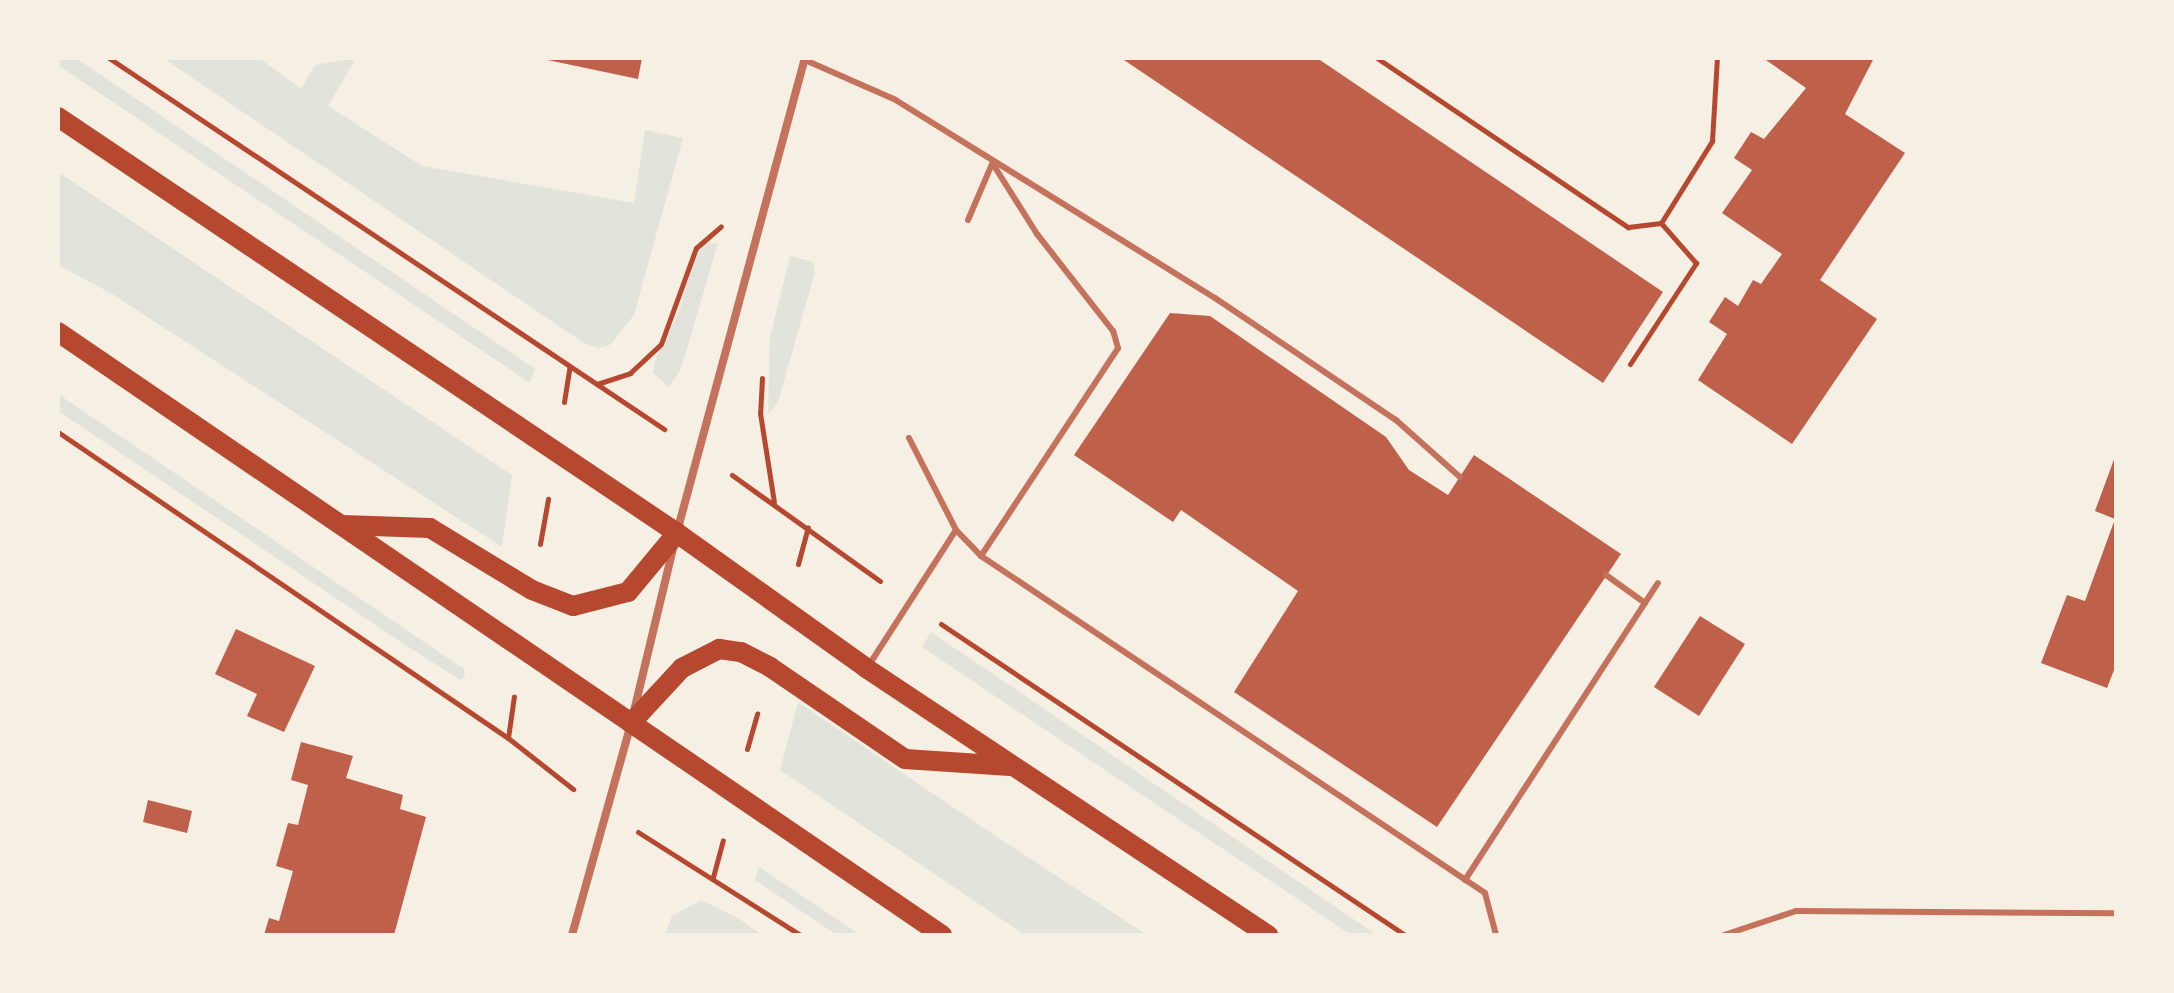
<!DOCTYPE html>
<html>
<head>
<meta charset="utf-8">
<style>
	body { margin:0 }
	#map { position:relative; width:2174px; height:993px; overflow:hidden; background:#f6efe4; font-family:"DejaVu Sans",sans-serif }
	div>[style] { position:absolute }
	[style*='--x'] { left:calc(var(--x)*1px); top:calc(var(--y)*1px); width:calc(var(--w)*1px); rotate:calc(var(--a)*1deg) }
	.green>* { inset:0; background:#e2e4dc }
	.building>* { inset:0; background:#bf614a }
	.path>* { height:5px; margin:-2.5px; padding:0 2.5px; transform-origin:2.5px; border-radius:2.5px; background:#b5482f }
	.service>* { height:6px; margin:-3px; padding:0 3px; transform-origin:3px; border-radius:3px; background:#c5725c }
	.minor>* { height:8px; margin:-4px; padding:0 4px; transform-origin:4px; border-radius:4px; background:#c5725c }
	.primary>* { height:20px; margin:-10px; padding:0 10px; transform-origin:10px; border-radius:10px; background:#b5482f }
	span { translate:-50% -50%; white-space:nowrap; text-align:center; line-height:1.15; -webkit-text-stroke:6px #f6efe4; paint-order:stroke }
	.frame { position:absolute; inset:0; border:60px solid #f6efe4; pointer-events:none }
</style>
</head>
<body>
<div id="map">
	<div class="green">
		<div style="clip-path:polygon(58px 58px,76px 58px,535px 369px,530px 383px,58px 65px)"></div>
		<div style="clip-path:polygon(163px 58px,259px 58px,301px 89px,315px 65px,356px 58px,328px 106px,422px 166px,634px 203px,645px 130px,683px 138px,634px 315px,610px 345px,598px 348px,584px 343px)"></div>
		<div style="clip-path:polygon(58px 172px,512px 475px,502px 547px,112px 294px,58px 265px)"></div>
		<div style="clip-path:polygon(718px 243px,681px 369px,669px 387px,653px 373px,656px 358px,679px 312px,696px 255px,706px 244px)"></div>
		<div style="clip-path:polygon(790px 256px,813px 262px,815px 272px,778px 402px,768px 415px,770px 337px)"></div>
		<div style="clip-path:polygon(58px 394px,464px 669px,465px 678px,460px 680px,401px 642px,58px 411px)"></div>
		<div style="clip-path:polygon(931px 632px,1377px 935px,1351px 935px,922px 647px)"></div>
		<div style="clip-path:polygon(798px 702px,991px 833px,1147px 935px,1025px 935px,780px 770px)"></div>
		<div style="clip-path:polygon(759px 867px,860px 935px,837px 935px,755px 880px)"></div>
		<div style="clip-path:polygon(701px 900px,738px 918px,762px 935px,665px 935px,672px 916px)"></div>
	</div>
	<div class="building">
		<div style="clip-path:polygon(538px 58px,642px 58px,638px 79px)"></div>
		<div style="clip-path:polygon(1121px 58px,1317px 58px,1663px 292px,1603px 383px)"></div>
		<div style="clip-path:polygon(1763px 58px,1874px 58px,1845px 114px,1905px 153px,1820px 280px,1877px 319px,1792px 444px,1698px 380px,1727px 334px,1709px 322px,1725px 297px,1738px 306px,1753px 280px,1761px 284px,1782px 254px,1722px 213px,1752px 170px,1734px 158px,1751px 132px,1764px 139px,1806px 88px)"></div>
		<div style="clip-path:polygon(1170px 313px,1210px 316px,1386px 437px,1409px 470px,1448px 495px,1474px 455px,1621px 554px,1437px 827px,1234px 692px,1298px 591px,1181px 510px,1173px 522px,1074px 455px)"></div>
		<div style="clip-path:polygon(2116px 454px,2116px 665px,2107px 688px,2041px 663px,2067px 595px,2085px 601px,2115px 519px,2095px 511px)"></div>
		<div style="clip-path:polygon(1700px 616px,1745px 644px,1699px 716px,1654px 687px)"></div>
		<div style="clip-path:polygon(236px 629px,315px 666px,284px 732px,247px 716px,257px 694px,215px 674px)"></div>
		<div style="clip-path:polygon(301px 742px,353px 756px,346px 778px,403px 795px,400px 809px,426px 817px,394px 935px,264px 935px,269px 918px,279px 921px,293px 871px,276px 866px,288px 823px,298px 825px,308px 785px,291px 780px)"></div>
		<div style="clip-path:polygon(148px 800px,192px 811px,187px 833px,143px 822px)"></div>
	</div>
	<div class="path">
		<div style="--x:109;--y:58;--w:668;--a:33.76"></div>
		<div style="--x:1377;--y:58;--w:303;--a:34"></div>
		<div style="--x:1628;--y:227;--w:33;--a:-7"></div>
		<div style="--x:1630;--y:364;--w:121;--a:-56.8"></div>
		<div style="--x:1696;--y:263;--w:53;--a:-131.2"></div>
		<div style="--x:1661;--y:223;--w:97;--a:-58.1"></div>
		<div style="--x:1712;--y:141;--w:83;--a:-86.6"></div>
		<div style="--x:762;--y:378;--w:35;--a:93"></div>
		<div style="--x:760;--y:413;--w:90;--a:81.1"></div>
		<div style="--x:597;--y:384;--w:35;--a:-18"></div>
		<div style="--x:630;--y:373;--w:42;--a:-43.1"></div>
		<div style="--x:661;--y:344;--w:102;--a:-70"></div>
		<div style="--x:696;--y:248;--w:33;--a:-41"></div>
		<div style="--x:564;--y:402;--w:36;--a:-81"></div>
		<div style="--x:58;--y:432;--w:544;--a:34.22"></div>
		<div style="--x:508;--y:738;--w:83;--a:38.1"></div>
		<div style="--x:732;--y:475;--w:182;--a:35.6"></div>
		<div style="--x:540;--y:544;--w:46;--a:-79.9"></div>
		<div style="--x:798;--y:564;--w:38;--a:-75"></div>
		<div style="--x:941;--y:624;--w:559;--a:33.83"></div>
		<div style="--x:508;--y:738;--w:42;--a:-81.9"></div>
		<div style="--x:747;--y:749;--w:37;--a:-74"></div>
		<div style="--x:638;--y:832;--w:192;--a:32.4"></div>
		<div style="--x:713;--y:877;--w:38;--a:-75"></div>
	</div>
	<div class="service">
		<div style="--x:805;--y:60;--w:97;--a:23.7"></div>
		<div style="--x:894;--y:99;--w:378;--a:31.8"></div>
		<div style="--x:1215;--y:298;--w:218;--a:34"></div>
		<div style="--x:1396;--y:420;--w:86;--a:41.7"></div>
		<div style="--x:968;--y:220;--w:61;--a:-66.8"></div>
		<div style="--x:909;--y:438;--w:103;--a:62.9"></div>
		<div style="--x:956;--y:530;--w:36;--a:46"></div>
		<div style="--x:981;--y:556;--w:606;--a:33.77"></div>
		<div style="--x:1485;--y:893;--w:43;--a:75.3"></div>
		<div style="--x:981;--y:556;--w:249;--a:-56.6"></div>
		<div style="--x:1118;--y:348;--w:18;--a:-106"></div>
		<div style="--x:1113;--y:331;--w:123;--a:-128.1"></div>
		<div style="--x:1037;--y:234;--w:83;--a:-122.2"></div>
		<div style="--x:1606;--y:575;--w:48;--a:35.7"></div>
		<div style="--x:869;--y:665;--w:161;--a:-57.2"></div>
		<div style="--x:1465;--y:880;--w:354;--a:-57"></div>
		<div style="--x:1724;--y:935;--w:76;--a:-18.4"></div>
		<div style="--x:1796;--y:911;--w:320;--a:0.4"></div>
	</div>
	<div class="minor">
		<div style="--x:677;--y:532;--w:491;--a:-74.9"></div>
		<div style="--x:634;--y:711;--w:171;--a:-76.5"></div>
		<div style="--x:572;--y:935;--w:219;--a:-74.4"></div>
	</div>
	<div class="primary">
		<div style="--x:58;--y:117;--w:746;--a:33.9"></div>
		<div style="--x:677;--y:533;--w:232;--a:35.5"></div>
		<div style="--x:866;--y:668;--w:483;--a:33.6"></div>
		<div style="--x:58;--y:332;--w:1070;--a:34.3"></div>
		<div style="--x:343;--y:525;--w:87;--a:2"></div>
		<div style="--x:430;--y:528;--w:119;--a:31.3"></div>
		<div style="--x:532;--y:590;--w:44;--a:21.3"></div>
		<div style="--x:573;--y:606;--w:57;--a:-14.3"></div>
		<div style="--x:628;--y:592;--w:77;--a:-50.3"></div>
		<div style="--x:631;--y:723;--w:75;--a:-47.2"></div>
		<div style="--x:682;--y:668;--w:42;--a:-27.2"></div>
		<div style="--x:719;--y:649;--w:22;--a:8"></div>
		<div style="--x:741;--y:652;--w:33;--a:27"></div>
		<div style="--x:770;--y:667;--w:163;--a:34.3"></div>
		<div style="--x:905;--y:759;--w:105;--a:3.8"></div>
	</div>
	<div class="frame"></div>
</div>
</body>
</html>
